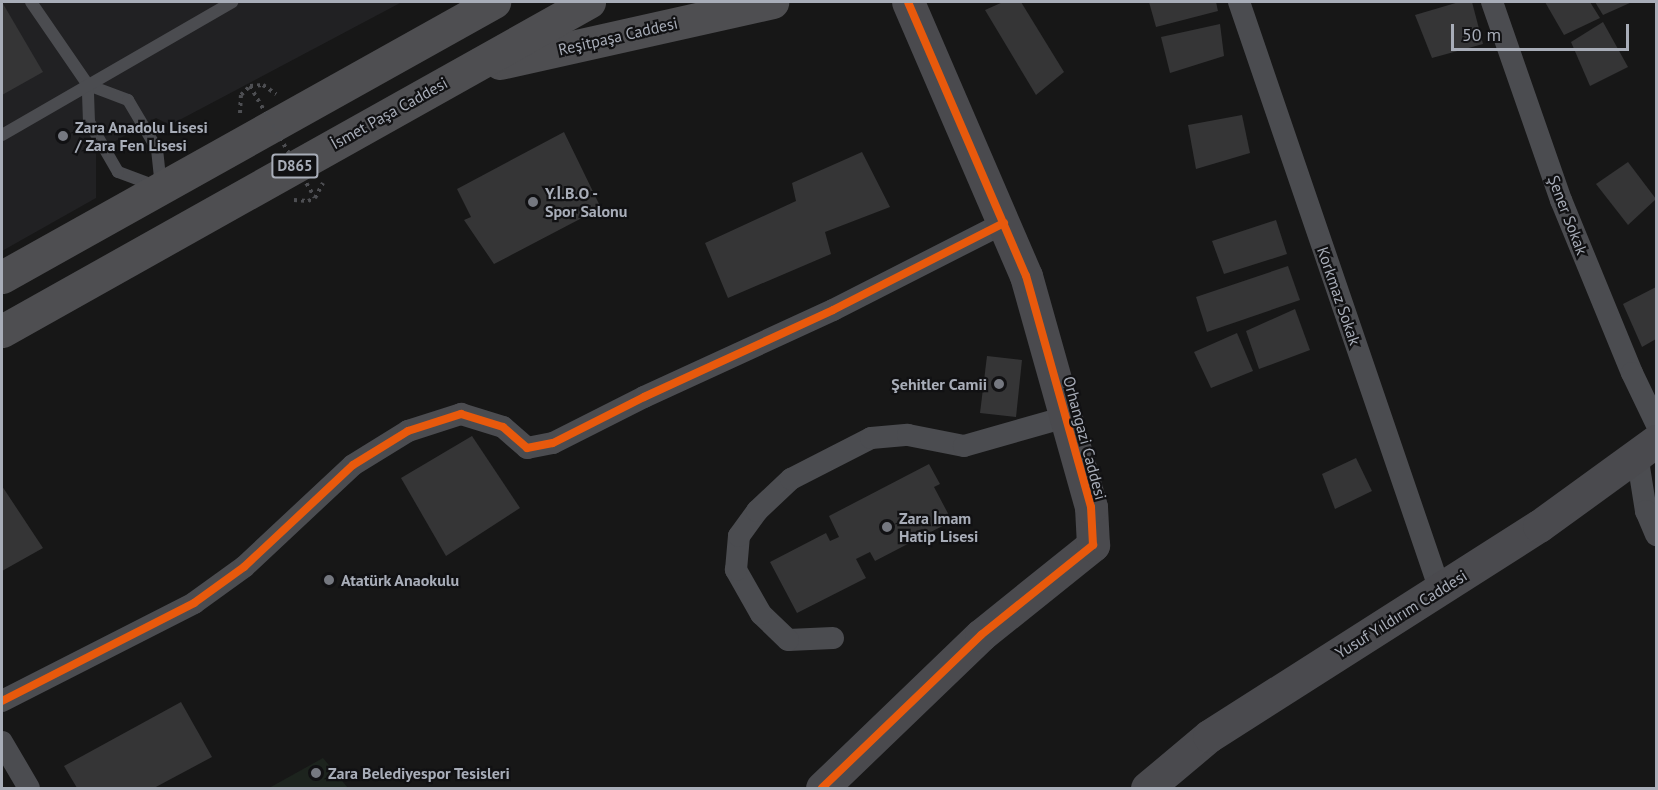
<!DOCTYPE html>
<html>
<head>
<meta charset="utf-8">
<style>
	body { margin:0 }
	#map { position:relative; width:1658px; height:790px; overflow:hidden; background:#171717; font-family:"PT Sans",sans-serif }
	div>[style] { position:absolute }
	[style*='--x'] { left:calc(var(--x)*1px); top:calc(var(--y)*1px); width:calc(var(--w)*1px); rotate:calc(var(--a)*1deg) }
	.built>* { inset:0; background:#212123 }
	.green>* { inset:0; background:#1d241e }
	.building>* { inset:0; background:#353536 }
	.path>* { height:4px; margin-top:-2px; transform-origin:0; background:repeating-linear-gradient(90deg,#4d4e52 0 3px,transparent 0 7.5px) }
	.lane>* { height:12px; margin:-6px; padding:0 6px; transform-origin:6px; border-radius:6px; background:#4b4c50 }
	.street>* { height:22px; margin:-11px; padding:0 11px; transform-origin:11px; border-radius:11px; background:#4b4c50 }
	.secondary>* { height:33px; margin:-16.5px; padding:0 16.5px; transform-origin:16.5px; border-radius:16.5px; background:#4a4a4e }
	.highway>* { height:33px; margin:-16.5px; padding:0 16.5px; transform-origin:16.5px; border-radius:16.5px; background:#4e4e51 }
	.path-bridge>* { height:4px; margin-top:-2px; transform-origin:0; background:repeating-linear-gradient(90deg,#4d4e52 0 3px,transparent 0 7.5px) }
	.cycleway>* { height:8px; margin:-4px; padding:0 4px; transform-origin:4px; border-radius:4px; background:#e8590c }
	.dots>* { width:16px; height:16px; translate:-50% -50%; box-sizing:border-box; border:3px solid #111113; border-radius:50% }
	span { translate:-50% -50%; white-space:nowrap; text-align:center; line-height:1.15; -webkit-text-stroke:4.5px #111113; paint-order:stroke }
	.shield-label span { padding:2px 4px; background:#111113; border:2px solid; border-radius:4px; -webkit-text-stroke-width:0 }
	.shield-label { font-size:15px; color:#a8adb8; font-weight:700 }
	.street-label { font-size:16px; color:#a8adb8 }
	.poi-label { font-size:16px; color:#a8adb8; font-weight:700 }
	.left { translate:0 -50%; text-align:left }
	.right { translate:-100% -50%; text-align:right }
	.frame { position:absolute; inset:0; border:3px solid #a8adb8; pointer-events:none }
	.scale { position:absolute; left:1451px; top:24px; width:178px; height:27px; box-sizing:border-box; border:3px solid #a8adb8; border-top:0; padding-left:8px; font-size:18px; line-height:21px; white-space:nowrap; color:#a8adb8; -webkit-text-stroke:4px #111113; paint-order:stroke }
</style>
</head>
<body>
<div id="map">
	<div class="built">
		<div style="clip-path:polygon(2px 2px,402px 2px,170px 125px,156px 118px,96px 152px,96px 198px,2px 251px)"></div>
	</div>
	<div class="green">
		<div style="clip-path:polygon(323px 758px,348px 788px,269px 788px)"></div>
	</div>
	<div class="building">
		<div style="clip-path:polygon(2px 2px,43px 72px,2px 95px)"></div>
		<div style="clip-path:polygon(1003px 2px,1021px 2px,1064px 72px,1036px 95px,985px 10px)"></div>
		<div style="clip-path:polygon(1149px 2px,1216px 2px,1218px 11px,1156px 27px)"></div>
		<div style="clip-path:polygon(1459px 2px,1472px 2px,1483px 44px,1432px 58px,1415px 15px)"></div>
		<div style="clip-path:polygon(1545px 2px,1590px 2px,1600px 18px,1564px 35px)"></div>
		<div style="clip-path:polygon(1595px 2px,1632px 2px,1603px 15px)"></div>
		<div style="clip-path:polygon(1603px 22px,1628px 67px,1590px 86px,1571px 42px)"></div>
		<div style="clip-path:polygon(1220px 24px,1224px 56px,1170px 73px,1161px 37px)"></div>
		<div style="clip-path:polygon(1242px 115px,1250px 153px,1196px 169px,1188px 125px)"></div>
		<div style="clip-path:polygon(564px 132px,601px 208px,494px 264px,464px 220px,471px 217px,457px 189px)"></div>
		<div style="clip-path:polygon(862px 152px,890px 207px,825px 232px,831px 254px,728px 298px,705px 243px,796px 201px,792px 183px)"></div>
		<div style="clip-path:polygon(1628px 162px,1656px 199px,1628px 225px,1596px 184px)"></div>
		<div style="clip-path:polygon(1276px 220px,1287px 254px,1224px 274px,1212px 241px)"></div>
		<div style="clip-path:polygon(1288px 266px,1300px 300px,1207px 332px,1196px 297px)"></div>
		<div style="clip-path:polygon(1656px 287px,1656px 339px,1642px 347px,1623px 304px)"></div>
		<div style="clip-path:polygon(1295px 309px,1310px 350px,1259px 369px,1246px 331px)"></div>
		<div style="clip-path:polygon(1237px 333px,1253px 371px,1211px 388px,1194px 352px)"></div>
		<div style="clip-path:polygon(987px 356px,1022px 360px,1016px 417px,980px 413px)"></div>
		<div style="clip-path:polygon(472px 436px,520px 508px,446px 556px,401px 478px)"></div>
		<div style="clip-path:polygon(1356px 458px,1372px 491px,1335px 509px,1322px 474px)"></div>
		<div style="clip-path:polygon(929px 464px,940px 484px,934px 487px,952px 521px,875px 561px,870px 552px,856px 559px,866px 578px,797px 613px,770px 562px,826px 533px,830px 541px,839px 537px,829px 516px)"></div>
		<div style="clip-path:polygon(2px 486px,43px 548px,2px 571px)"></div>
		<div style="clip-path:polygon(181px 702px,212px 757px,154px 788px,77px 788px,64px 766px)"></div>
	</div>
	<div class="path">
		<div style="--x:240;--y:113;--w:18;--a:-87"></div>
		<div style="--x:241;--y:95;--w:13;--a:-45"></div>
		<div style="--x:250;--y:86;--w:13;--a:-4"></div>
		<div style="--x:263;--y:85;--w:16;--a:35"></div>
		<div style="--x:294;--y:200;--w:14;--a:4"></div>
		<div style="--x:308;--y:201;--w:8;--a:-23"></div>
		<div style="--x:315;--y:198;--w:17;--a:-62"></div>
	</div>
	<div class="lane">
		<div style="--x:31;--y:2;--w:101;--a:55.5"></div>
		<div style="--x:88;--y:85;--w:43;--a:20.6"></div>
		<div style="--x:128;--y:100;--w:57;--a:59.4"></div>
		<div style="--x:157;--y:149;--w:39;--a:84"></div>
		<div style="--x:161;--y:188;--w:46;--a:-159.6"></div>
		<div style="--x:118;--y:172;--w:58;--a:-120.1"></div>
		<div style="--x:89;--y:122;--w:37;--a:-92"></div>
		<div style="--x:2;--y:135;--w:266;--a:-30"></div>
	</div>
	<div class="street">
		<div style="--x:1239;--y:2;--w:621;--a:71.13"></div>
		<div style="--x:1492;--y:2;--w:210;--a:70.8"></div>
		<div style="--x:1561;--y:200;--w:187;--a:67.7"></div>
		<div style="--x:1632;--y:373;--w:55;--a:64.4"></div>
		<div style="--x:1641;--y:453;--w:14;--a:98"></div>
		<div style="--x:1639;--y:467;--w:45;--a:81"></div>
		<div style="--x:1646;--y:511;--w:26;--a:67"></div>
		<div style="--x:833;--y:638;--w:45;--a:177.5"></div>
		<div style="--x:788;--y:640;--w:37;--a:-136"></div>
		<div style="--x:761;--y:614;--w:51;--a:-119.6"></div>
		<div style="--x:736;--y:570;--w:34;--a:-85"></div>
		<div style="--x:739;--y:536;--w:31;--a:-54"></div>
		<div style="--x:757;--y:511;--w:47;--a:-43.3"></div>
		<div style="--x:791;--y:479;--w:90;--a:-27.1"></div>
		<div style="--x:871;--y:438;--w:37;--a:-5"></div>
		<div style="--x:908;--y:435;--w:57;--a:11.1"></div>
		<div style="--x:964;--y:446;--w:106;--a:-15.9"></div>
		<div style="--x:2;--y:701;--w:216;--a:-27"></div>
		<div style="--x:194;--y:603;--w:62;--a:-35.8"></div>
		<div style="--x:244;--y:567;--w:149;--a:-43.1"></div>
		<div style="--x:353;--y:465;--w:65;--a:-31.7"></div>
		<div style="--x:408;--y:431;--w:56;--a:-17.8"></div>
		<div style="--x:461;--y:414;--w:44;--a:17.2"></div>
		<div style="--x:503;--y:427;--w:32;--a:41"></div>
		<div style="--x:527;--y:448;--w:26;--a:-11"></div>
		<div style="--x:553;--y:443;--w:102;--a:-26.8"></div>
		<div style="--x:644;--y:397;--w:208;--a:-24.7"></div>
		<div style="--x:833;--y:310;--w:192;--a:-27"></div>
		<div style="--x:2;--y:742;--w:53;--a:59.6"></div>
	</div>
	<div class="secondary">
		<div style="--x:822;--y:788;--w:221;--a:-43.9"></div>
		<div style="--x:981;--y:635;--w:144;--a:-38.8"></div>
		<div style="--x:1093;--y:545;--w:38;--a:-93"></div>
		<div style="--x:1091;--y:507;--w:240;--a:-105.7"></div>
		<div style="--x:1026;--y:276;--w:298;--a:-113.3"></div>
		<div style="--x:1147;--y:788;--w:81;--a:-40"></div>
		<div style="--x:1209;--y:736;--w:391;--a:-32.5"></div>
		<div style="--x:1539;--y:526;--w:145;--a:-36"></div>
	</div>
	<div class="highway">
		<div style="--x:500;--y:63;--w:279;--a:-12.6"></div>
		<div style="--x:2;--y:277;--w:564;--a:-29.2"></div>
		<div style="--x:2;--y:331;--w:673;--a:-29.27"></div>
	</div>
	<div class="path-bridge">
		<div style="--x:250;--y:86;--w:129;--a:59.9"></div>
	</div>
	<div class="cycleway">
		<div style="--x:2;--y:701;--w:216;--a:-27"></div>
		<div style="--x:194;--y:603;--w:62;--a:-35.8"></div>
		<div style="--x:244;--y:567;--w:149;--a:-43.1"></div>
		<div style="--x:353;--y:465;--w:65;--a:-31.7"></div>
		<div style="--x:408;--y:431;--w:56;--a:-17.8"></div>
		<div style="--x:461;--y:414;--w:44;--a:17.2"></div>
		<div style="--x:503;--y:427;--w:32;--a:41"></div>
		<div style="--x:527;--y:448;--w:26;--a:-11"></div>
		<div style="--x:553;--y:443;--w:102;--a:-26.8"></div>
		<div style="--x:644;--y:397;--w:208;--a:-24.7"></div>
		<div style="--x:833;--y:310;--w:192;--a:-27"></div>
		<div style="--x:822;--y:788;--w:221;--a:-43.9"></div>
		<div style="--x:981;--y:635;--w:144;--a:-38.8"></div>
		<div style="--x:1093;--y:545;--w:38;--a:-93"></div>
		<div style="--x:1091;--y:507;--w:240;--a:-105.7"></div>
		<div style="--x:1026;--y:276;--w:298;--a:-113.3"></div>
	</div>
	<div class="dots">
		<div style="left:63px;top:136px;background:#757880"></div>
		<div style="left:533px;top:202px;background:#757880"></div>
		<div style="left:999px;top:384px;background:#757880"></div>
		<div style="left:887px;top:527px;background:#757880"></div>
		<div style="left:329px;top:580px;background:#757880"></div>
		<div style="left:316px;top:773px;background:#757880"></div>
	</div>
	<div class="shield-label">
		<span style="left:295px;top:166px">D865</span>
	</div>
	<div class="street-label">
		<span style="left:618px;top:36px;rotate:-13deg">Reşitpaşa Caddesi</span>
		<span style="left:389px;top:113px;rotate:-29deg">İsmet Paşa Caddesi</span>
		<span style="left:1568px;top:215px;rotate:69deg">Şener Sokak</span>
		<span style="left:1339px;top:296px;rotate:71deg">Korkmaz Sokak</span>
		<span style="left:1085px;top:438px;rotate:75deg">Orhangazi Caddesi</span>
		<span style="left:1401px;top:614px;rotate:-32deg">Yusuf Yıldırım Caddesi</span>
	</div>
	<div class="poi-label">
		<span class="left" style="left:75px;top:136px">Zara Anadolu Lisesi<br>/ Zara Fen Lisesi</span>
		<span class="left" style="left:545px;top:202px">Y.İ.B.O -<br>Spor Salonu</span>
		<span class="right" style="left:987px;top:384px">Şehitler Camii</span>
		<span class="left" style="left:899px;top:527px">Zara İmam<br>Hatip Lisesi</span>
		<span class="left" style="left:341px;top:580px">Atatürk Anaokulu</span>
		<span class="left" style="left:328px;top:773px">Zara Belediyespor Tesisleri</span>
	</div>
	<div class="frame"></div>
	<div class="scale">50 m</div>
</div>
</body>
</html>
